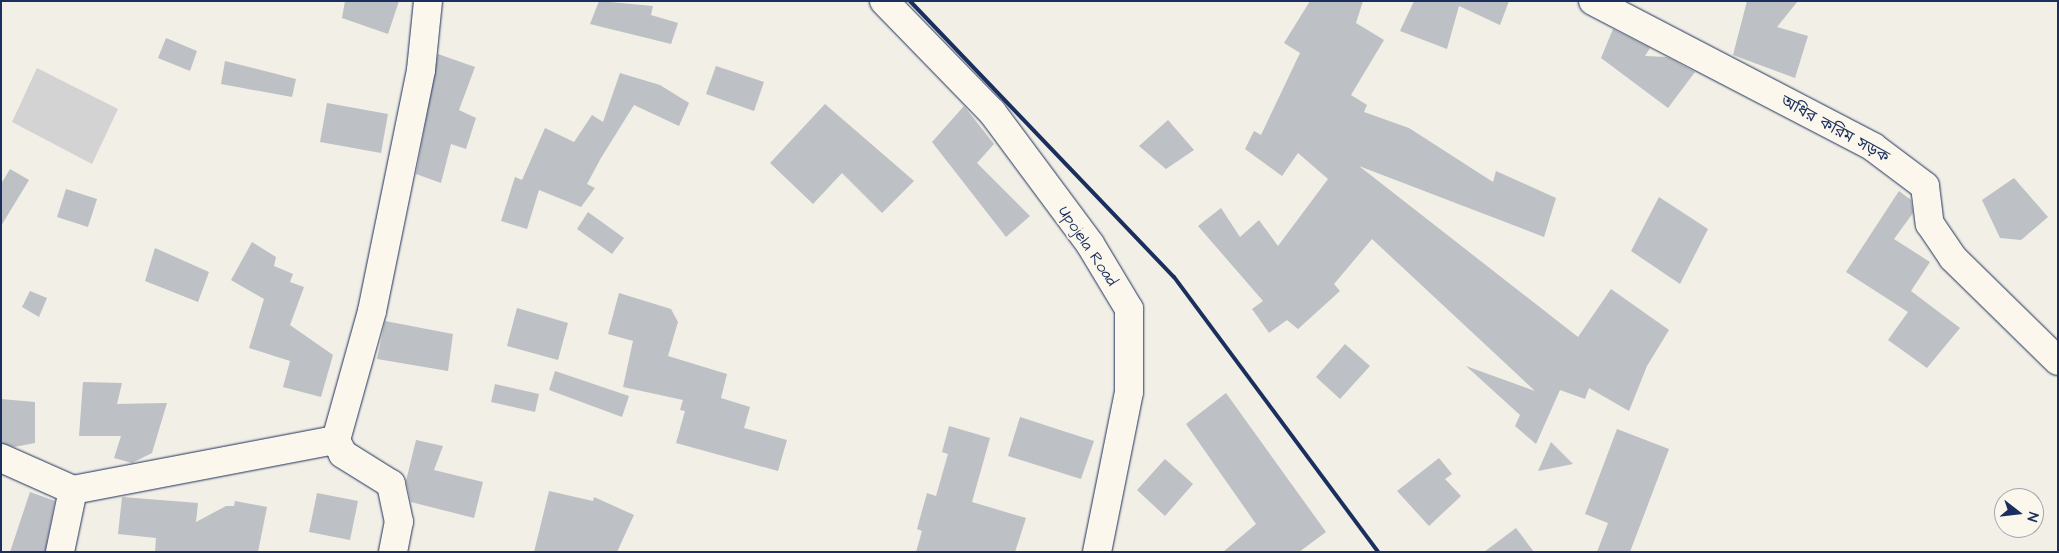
<!DOCTYPE html>
<html>
<head>
<meta charset="utf-8">
<style>
	body { margin:0 }
	#map { position:relative; width:2059px; height:553px; overflow:hidden; background:#f2efe6; font-family:"Architects Daughter","Noto Sans Bengali",sans-serif }
	div>[style] { position:absolute }
	[style*='--x'] { left:calc(var(--x)*1px); top:calc(var(--y)*1px); width:calc(var(--w)*1px); rotate:calc(var(--a)*1deg) }
	.green>* { inset:0; background:#d2d3d2 }
	.building>* { inset:0; background:#bdc0c4 }
	.roads { filter:drop-shadow(0 0 1px #1b2f5e) drop-shadow(0 0 1px #1b2f5e) }
	.street>* { height:28px; margin:-14px; padding:0 14px; transform-origin:14px; border-radius:14px; background:#fbf7ec }
	.secondary>* { height:28px; margin:-14px; padding:0 14px; transform-origin:14px; border-radius:14px; background:#fbf7ec }
	.rail>* { height:4px; margin:-2px; padding:0 2px; transform-origin:2px; border-radius:2px; background:#1b2f5e }
	span { translate:-50% -50%; white-space:nowrap; text-align:center; line-height:1.15; -webkit-text-stroke:4px #fbf7ec; paint-order:stroke }
	.street-label { font-size:16px; color:#1b2f5e }
	.frame { position:absolute; inset:0; border:2px solid #1b2f5e; pointer-events:none }
	.north { position:absolute; left:1994px; top:488px; width:50px; height:50px; box-sizing:border-box; background:#fbf7ec; border:1px solid #a1a7b3; border-radius:50%; rotate:106deg; font-size:14px; font-weight:700; line-height:20px; text-align:center; color:#1b2f5e }
	.north::after { content:''; display:block; margin:auto; width:18px; height:22px; background:#1b2f5e; clip-path:polygon(50% 0,100% 100%,50% 72%,0 100%) }
</style>
</head>
<body>
<div id="map">
	<div class="green">
		<div style="clip-path:polygon(37px 68px,118px 109px,92px 164px,12px 122px)"></div>
	</div>
	<div class="building">
		<div style="clip-path:polygon(345px 1px,399px 1px,388px 34px,342px 18px)"></div>
		<div style="clip-path:polygon(599px 1px,653px 6px,651px 15px,678px 23px,671px 44px,590px 24px)"></div>
		<div style="clip-path:polygon(1310px 1px,1363px 1px,1356px 23px,1384px 40px,1351px 95px,1367px 105px,1364px 112px,1409px 128px,1493px 182px,1496px 171px,1556px 198px,1544px 237px,1359px 166px,1578px 337px,1611px 289px,1669px 330px,1647px 366px,1629px 411px,1589px 388px,1585px 399px,1560px 390px,1536px 444px,1515px 426px,1520px 415px,1466px 366px,1535px 391px,1372px 239px,1334px 284px,1340px 291px,1298px 329px,1287px 320px,1269px 333px,1252px 309px,1263px 301px,1198px 226px,1221px 208px,1240px 237px,1259px 220px,1278px 246px,1328px 179px,1298px 153px,1282px 176px,1245px 149px,1254px 131px,1261px 135px,1300px 53px,1284px 43px)"></div>
		<div style="clip-path:polygon(1414px 1px,1509px 1px,1500px 25px,1459px 6px,1447px 49px,1400px 31px)"></div>
		<div style="clip-path:polygon(1747px 1px,1798px 1px,1777px 27px,1808px 36px,1795px 78px,1733px 55px)"></div>
		<div style="clip-path:polygon(1613px 29px,1650px 48px,1645px 56px,1667px 57px,1695px 72px,1668px 108px,1601px 58px)"></div>
		<div style="clip-path:polygon(166px 38px,197px 51px,190px 71px,158px 58px)"></div>
		<div style="clip-path:polygon(438px 54px,475px 67px,459px 110px,476px 118px,466px 149px,451px 144px,441px 183px,416px 174px)"></div>
		<div style="clip-path:polygon(225px 61px,296px 79px,292px 97px,221px 84px)"></div>
		<div style="clip-path:polygon(716px 66px,764px 82px,754px 111px,706px 94px)"></div>
		<div style="clip-path:polygon(620px 73px,660px 85px,689px 103px,679px 126px,634px 105px,601px 158px,587px 184px,595px 188px,581px 207px,539px 190px,527px 229px,501px 221px,515px 177px,522px 180px,545px 128px,574px 142px,592px 115px,603px 122px)"></div>
		<div style="clip-path:polygon(327px 103px,388px 114px,381px 153px,320px 142px)"></div>
		<div style="clip-path:polygon(825px 104px,914px 181px,882px 213px,842px 173px,813px 204px,770px 163px)"></div>
		<div style="clip-path:polygon(964px 106px,994px 144px,977px 163px,1030px 216px,1006px 237px,932px 142px)"></div>
		<div style="clip-path:polygon(1168px 120px,1194px 150px,1166px 169px,1139px 146px)"></div>
		<div style="clip-path:polygon(10px 169px,29px 180px,1px 226px,1px 184px)"></div>
		<div style="clip-path:polygon(2014px 178px,2048px 217px,2021px 240px,2000px 238px,1982px 200px)"></div>
		<div style="clip-path:polygon(66px 189px,97px 199px,88px 227px,57px 217px)"></div>
		<div style="clip-path:polygon(1899px 191px,1911px 200px,1913px 213px,1894px 239px,1930px 262px,1911px 291px,1960px 328px,1927px 368px,1888px 340px,1908px 312px,1846px 272px)"></div>
		<div style="clip-path:polygon(1659px 197px,1708px 229px,1680px 284px,1631px 251px)"></div>
		<div style="clip-path:polygon(588px 212px,624px 238px,612px 254px,577px 229px)"></div>
		<div style="clip-path:polygon(252px 242px,276px 257px,274px 266px,293px 274px,290px 282px,304px 287px,290px 325px,333px 355px,321px 397px,283px 387px,290px 361px,249px 348px,264px 299px,231px 280px)"></div>
		<div style="clip-path:polygon(155px 248px,209px 272px,198px 302px,145px 281px)"></div>
		<div style="clip-path:polygon(30px 291px,47px 298px,39px 317px,22px 307px)"></div>
		<div style="clip-path:polygon(619px 293px,671px 309px,678px 322px,668px 356px,727px 374px,721px 398px,750px 407px,744px 428px,787px 440px,778px 471px,676px 443px,685px 411px,680px 410px,683px 400px,623px 387px,633px 341px,608px 334px)"></div>
		<div style="clip-path:polygon(517px 308px,568px 323px,558px 360px,507px 346px)"></div>
		<div style="clip-path:polygon(385px 321px,453px 334px,448px 371px,377px 359px)"></div>
		<div style="clip-path:polygon(1345px 344px,1370px 366px,1340px 399px,1316px 377px)"></div>
		<div style="clip-path:polygon(555px 371px,629px 396px,622px 417px,549px 390px)"></div>
		<div style="clip-path:polygon(83px 382px,122px 383px,117px 404px,167px 403px,152px 453px,132px 463px,114px 458px,121px 436px,79px 436px)"></div>
		<div style="clip-path:polygon(495px 384px,539px 394px,535px 412px,491px 402px)"></div>
		<div style="clip-path:polygon(1226px 393px,1326px 532px,1299px 552px,1223px 552px,1256px 524px,1186px 424px)"></div>
		<div style="clip-path:polygon(1px 399px,35px 402px,35px 443px,14px 447px,1px 443px)"></div>
		<div style="clip-path:polygon(1020px 417px,1094px 441px,1081px 479px,1008px 456px)"></div>
		<div style="clip-path:polygon(949px 426px,990px 438px,972px 502px,1026px 518px,1015px 552px,916px 552px,922px 531px,917px 529px,927px 493px,936px 496px,948px 454px,942px 452px)"></div>
		<div style="clip-path:polygon(1617px 429px,1669px 449px,1630px 552px,1597px 552px,1608px 523px,1585px 514px)"></div>
		<div style="clip-path:polygon(416px 440px,443px 446px,434px 470px,483px 482px,474px 518px,411px 502px,406px 481px)"></div>
		<div style="clip-path:polygon(1551px 442px,1573px 464px,1538px 471px)"></div>
		<div style="clip-path:polygon(1439px 458px,1452px 474px,1445px 479px,1461px 496px,1429px 526px,1397px 491px)"></div>
		<div style="clip-path:polygon(1165px 459px,1193px 484px,1165px 516px,1137px 490px)"></div>
		<div style="clip-path:polygon(549px 491px,593px 501px,594px 497px,634px 515px,617px 552px,534px 552px)"></div>
		<div style="clip-path:polygon(30px 492px,55px 501px,45px 552px,10px 552px)"></div>
		<div style="clip-path:polygon(317px 493px,358px 501px,350px 540px,309px 532px)"></div>
		<div style="clip-path:polygon(122px 497px,198px 503px,196px 522px,226px 506px,234px 506px,235px 501px,267px 507px,258px 552px,155px 552px,156px 538px,118px 534px)"></div>
		<div style="clip-path:polygon(1516px 528px,1534px 552px,1484px 552px)"></div>
	</div>
	<div class="roads">
		<div class="street">
			<div style="--x:884;--y:1;--w:155;--a:45.8"></div>
			<div style="--x:992;--y:112;--w:164;--a:53.4"></div>
			<div style="--x:1090;--y:244;--w:76;--a:59"></div>
			<div style="--x:1129;--y:309;--w:83;--a:90"></div>
			<div style="--x:1129;--y:392;--w:163;--a:101.3"></div>
			<div style="--x:1;--y:458;--w:79;--a:24"></div>
			<div style="--x:73;--y:490;--w:268;--a:-10.8"></div>
			<div style="--x:60;--y:552;--w:63;--a:-78.2"></div>
			<div style="--x:393;--y:552;--w:31;--a:-79"></div>
			<div style="--x:399;--y:522;--w:39;--a:-102"></div>
			<div style="--x:391;--y:484;--w:57;--a:-148"></div>
			<div style="--x:343;--y:454;--w:16;--a:-117"></div>
			<div style="--x:336;--y:440;--w:134;--a:-74.4"></div>
			<div style="--x:372;--y:311;--w:246;--a:-78.5"></div>
			<div style="--x:421;--y:70;--w:69;--a:-84.2"></div>
		</div>
		<div class="secondary">
			<div style="--x:1593;--y:1;--w:316;--a:27.5"></div>
			<div style="--x:1873;--y:147;--w:65;--a:36.9"></div>
			<div style="--x:1925;--y:186;--w:38;--a:83"></div>
			<div style="--x:1930;--y:224;--w:41;--a:55.9"></div>
			<div style="--x:1953;--y:258;--w:147;--a:44.4"></div>
		</div>
	</div>
	<div class="rail">
		<div style="--x:910;--y:1;--w:382;--a:46.3"></div>
		<div style="--x:1174;--y:277;--w:342;--a:53.4"></div>
	</div>
	<div class="street-label">
		<span style="left:1835px;top:129px;rotate:29deg">অধির করিম সড়ক</span>
		<span style="left:1088px;top:246px;rotate:56deg">Upojela Road</span>
	</div>
	<div class="frame"></div>
	<div class="north">N</div>
</div>
</body>
</html>
